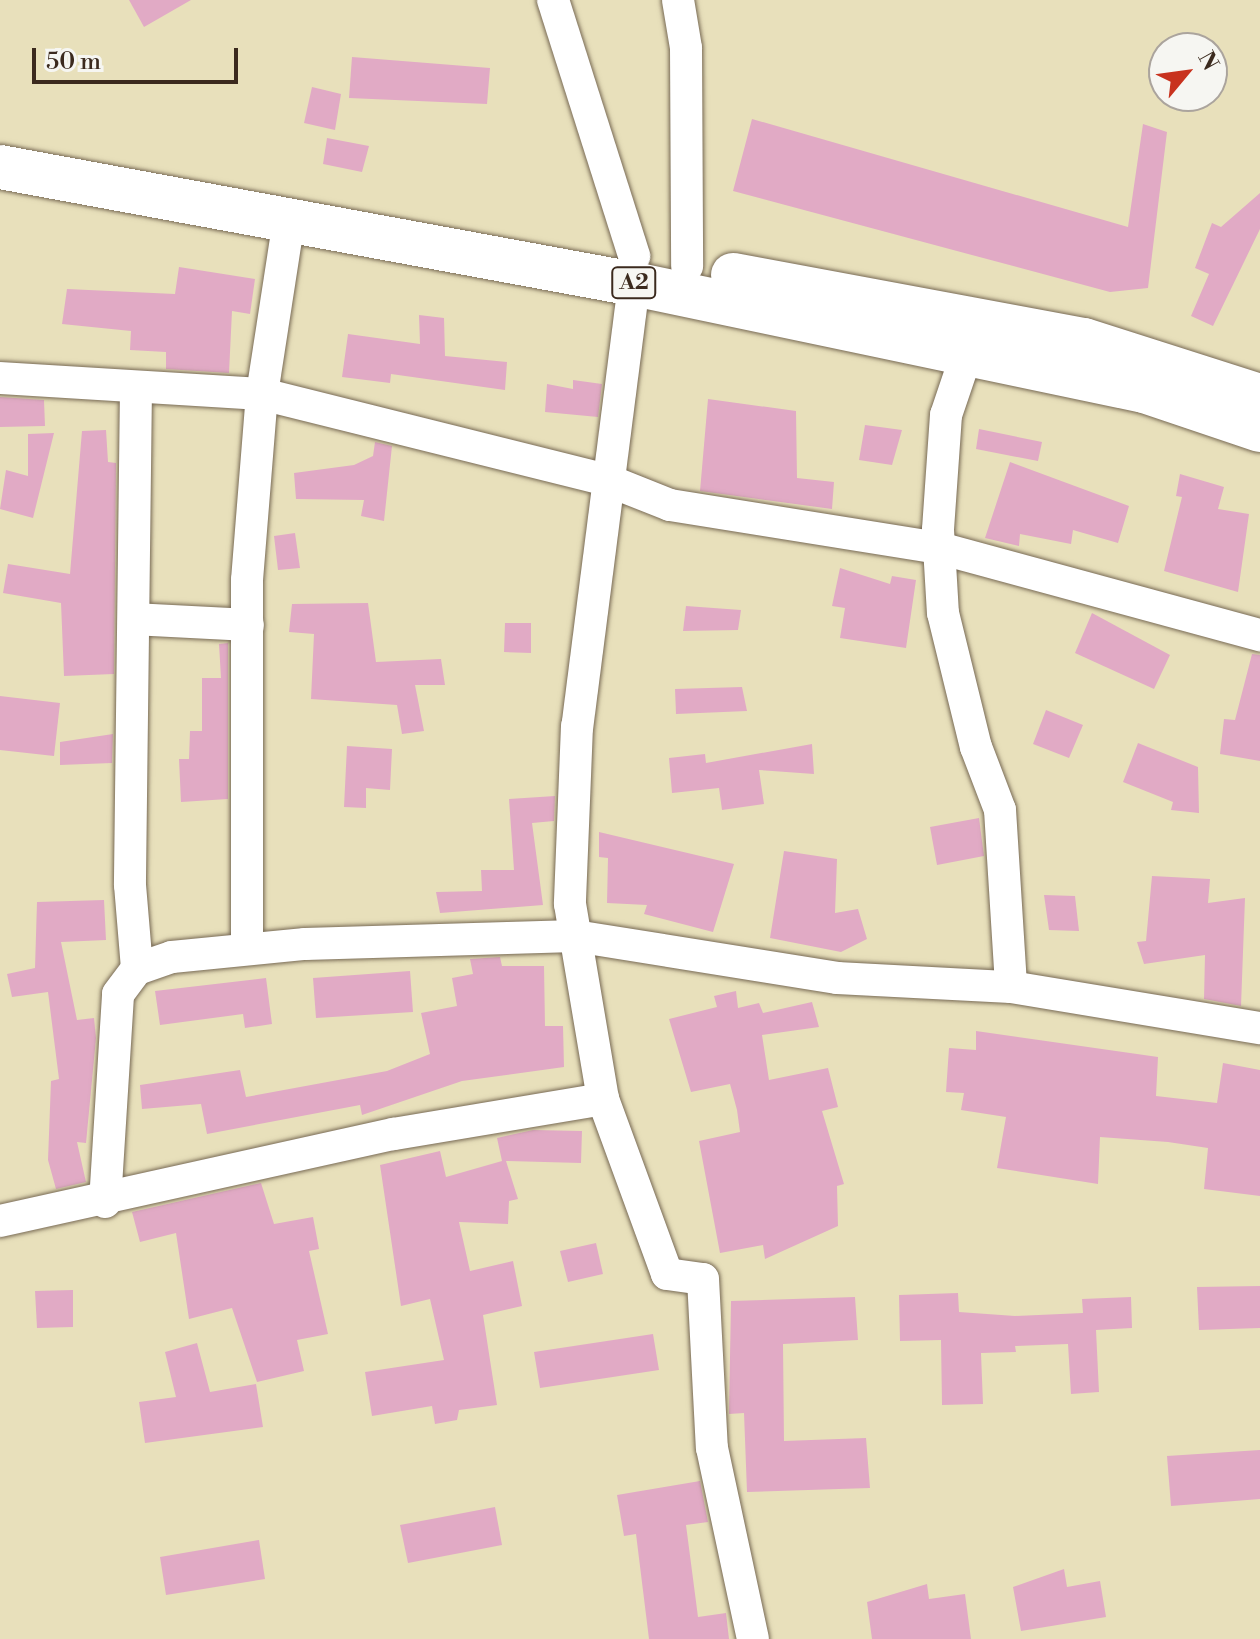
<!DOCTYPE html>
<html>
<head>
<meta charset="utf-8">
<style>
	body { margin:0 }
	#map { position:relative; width:1260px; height:1639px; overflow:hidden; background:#e8e0bb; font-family:"Libre Bodoni",serif }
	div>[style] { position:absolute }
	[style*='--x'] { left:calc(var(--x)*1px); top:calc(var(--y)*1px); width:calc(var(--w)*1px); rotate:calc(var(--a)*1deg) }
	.building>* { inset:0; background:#e1aac5 }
	.roads { filter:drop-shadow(0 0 2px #786a55) drop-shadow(0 0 2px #786a55) }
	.street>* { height:32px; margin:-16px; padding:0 16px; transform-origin:16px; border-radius:16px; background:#fff }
	.highway>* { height:44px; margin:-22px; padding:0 22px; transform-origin:22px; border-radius:22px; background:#fff }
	span { translate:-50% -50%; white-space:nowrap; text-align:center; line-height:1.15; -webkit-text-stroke:6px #f6f6f2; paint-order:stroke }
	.shield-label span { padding:2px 6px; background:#f6f6f2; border:2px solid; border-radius:6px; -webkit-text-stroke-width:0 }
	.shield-label { font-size:22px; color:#3b2a1e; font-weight:700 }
	.north { position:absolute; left:1148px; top:32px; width:80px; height:80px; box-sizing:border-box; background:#f6f6f2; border:2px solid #aba49d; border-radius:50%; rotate:61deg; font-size:22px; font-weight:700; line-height:32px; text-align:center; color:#3b2a1e }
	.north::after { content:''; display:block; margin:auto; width:28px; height:36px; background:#c8321e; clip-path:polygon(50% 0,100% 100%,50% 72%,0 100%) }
	.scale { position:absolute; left:32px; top:48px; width:206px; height:36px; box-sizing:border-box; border:4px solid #3b2a1e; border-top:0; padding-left:10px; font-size:24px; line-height:28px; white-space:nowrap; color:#3b2a1e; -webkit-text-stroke:6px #f6f6f2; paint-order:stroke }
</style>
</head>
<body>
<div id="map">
	<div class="building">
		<div style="clip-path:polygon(129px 0,191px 0,144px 27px)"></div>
		<div style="clip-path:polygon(352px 57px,490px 68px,487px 104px,349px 98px)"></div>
		<div style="clip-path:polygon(312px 87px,341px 94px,335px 130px,304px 123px)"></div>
		<div style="clip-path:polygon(752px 119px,1128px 227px,1143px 124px,1167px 132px,1148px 288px,1110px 292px,733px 191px)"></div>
		<div style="clip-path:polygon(327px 138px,369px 146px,362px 172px,323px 164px)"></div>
		<div style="clip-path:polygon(1260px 193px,1260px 229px,1213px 326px,1191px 316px,1209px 274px,1195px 268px,1212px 223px,1221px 227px)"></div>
		<div style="clip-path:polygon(179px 267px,255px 279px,250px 314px,232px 311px,229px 373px,166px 369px,166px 352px,130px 350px,131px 331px,62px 324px,67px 289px,175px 294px)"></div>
		<div style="clip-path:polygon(419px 315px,444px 318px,445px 356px,507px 362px,505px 390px,391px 374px,390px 383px,342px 377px,348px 334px,420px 344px)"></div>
		<div style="clip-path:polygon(573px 380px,602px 384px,598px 417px,545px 412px,547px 384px,573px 389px)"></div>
		<div style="clip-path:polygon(0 397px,44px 400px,45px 426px,0 427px)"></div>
		<div style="clip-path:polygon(708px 399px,796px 411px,797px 478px,834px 482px,832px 509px,700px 491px)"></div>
		<div style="clip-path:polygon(865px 425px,902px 430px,892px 465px,859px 460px)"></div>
		<div style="clip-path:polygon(979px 429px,1042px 442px,1038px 461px,976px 449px)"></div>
		<div style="clip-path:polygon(106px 430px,108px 462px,116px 463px,114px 674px,64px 676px,61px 603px,3px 593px,8px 564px,70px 574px,82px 431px)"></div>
		<div style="clip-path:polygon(54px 433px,33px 518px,0 509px,6px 470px,28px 476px,28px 434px)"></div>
		<div style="clip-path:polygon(375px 442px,392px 446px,384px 521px,361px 516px,364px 500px,296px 499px,294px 473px,354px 465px,373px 456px)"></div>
		<div style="clip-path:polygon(1010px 462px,1129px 506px,1118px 543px,1073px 530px,1071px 544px,1020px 534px,1019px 546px,985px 538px)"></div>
		<div style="clip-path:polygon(1180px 474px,1224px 487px,1218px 509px,1249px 514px,1238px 592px,1164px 571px,1182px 497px,1176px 496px)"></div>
		<div style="clip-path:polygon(295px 533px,300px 568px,278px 570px,274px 536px)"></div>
		<div style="clip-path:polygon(840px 568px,890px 584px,892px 576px,916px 580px,906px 648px,840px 638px,845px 608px,832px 606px)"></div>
		<div style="clip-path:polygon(368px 603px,376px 662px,441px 659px,445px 685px,415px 685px,424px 731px,402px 734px,397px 705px,311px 699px,314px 634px,289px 632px,292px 604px)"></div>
		<div style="clip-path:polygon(686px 606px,741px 610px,738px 630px,683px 631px)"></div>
		<div style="clip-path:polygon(1092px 613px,1170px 655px,1154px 689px,1075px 653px)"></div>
		<div style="clip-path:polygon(505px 623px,531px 623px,531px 653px,504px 652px)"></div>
		<div style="clip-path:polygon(228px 643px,228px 799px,181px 802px,179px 759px,189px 759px,190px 731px,202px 731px,202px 678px,221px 678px,219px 644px)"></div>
		<div style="clip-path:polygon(1252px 654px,1260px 655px,1260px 761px,1220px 754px,1224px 719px,1235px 720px)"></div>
		<div style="clip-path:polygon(742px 687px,747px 711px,676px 714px,675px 689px)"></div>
		<div style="clip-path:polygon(0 696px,60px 703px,54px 756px,0 750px)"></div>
		<div style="clip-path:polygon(1046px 710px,1083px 725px,1069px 758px,1033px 744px)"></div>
		<div style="clip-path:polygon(113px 734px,112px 763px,60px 765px,60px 742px)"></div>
		<div style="clip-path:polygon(1138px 743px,1198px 767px,1199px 813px,1171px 810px,1173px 802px,1123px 782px)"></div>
		<div style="clip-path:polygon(812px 744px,814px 774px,759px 770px,764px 804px,722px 810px,719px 788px,672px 793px,669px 758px,705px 754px,706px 763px)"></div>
		<div style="clip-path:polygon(347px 746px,392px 749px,390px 790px,366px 788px,366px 808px,344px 807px)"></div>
		<div style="clip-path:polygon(555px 796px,554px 821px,532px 823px,543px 905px,440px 913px,436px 892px,482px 891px,481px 870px,514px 870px,509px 799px)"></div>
		<div style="clip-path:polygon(979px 818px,984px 856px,937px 865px,930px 827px)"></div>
		<div style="clip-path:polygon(599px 832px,734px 864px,713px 932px,644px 914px,647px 905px,607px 903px,608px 858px,599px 857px)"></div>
		<div style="clip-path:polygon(784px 851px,837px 859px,835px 913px,858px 909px,867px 939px,841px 952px,770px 938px)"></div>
		<div style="clip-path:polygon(1152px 876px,1210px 879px,1208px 903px,1245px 898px,1241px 1006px,1204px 999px,1205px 955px,1144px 964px,1137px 942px,1146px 941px)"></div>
		<div style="clip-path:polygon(1044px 895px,1075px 896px,1079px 931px,1049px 930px)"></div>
		<div style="clip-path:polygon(104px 900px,106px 940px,61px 942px,77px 1020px,94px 1018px,96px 1038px,86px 1143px,77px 1142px,86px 1182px,56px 1189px,48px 1160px,51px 1081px,59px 1079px,48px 992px,12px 997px,7px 974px,35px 968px,37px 902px)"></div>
		<div style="clip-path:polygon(500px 957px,502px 966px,544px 966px,545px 1026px,563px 1026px,564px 1067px,462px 1081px,362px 1115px,360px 1105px,207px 1134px,201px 1104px,142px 1109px,140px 1085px,240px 1070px,246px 1097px,387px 1071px,430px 1054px,421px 1013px,457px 1006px,452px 978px,473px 974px,470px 959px)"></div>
		<div style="clip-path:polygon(410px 971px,413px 1012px,316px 1018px,313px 978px)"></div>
		<div style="clip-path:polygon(266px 978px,272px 1024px,245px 1028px,243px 1014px,160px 1025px,155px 991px)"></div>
		<div style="clip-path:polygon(736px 991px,738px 1008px,759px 1003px,763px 1013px,812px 1002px,819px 1027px,762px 1035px,769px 1080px,828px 1068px,838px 1107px,822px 1111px,844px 1184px,837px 1186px,838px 1226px,765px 1259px,763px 1245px,720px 1253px,699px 1141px,740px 1132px,737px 1110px,730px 1084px,691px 1092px,669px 1019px,717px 1007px,714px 996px)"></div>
		<div style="clip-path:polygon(976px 1031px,1158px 1057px,1156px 1096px,1217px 1103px,1223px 1063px,1260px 1070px,1260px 1196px,1204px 1189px,1208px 1148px,1168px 1142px,1100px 1137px,1098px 1184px,997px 1168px,1006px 1117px,961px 1110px,964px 1093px,946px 1092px,949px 1048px,976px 1050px)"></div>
		<div style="clip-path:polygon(533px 1130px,582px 1131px,581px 1163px,506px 1161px,518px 1199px,509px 1201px,508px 1224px,459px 1222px,470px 1271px,513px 1261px,522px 1306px,483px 1315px,497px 1405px,459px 1410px,457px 1420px,435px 1424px,432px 1406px,372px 1416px,365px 1372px,444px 1360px,430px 1299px,401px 1306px,380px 1165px,440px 1151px,446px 1177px,502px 1161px,497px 1138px)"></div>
		<div style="clip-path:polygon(261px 1183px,274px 1224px,313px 1217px,319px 1249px,309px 1251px,328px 1334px,297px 1340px,304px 1371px,257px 1382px,232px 1308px,189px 1319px,176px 1233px,140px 1242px,132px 1212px)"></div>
		<div style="clip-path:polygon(596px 1243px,603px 1274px,568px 1282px,560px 1251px)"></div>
		<div style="clip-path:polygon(1260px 1286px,1260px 1328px,1199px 1330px,1197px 1287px)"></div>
		<div style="clip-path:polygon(73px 1290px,73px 1327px,37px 1328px,35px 1291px)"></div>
		<div style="clip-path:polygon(958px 1293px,959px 1312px,1015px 1316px,1083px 1313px,1082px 1299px,1131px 1297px,1132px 1328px,1096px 1330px,1099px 1392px,1071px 1394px,1068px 1344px,1015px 1346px,1016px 1352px,981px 1353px,983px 1404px,942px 1405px,941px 1340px,900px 1341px,899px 1295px)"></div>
		<div style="clip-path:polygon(855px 1297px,858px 1340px,783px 1344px,784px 1441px,866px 1438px,870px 1488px,747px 1492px,744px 1413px,729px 1414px,731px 1301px)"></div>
		<div style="clip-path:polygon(653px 1334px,659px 1370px,540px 1388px,534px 1352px)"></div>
		<div style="clip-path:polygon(197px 1343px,210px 1392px,256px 1384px,263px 1427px,145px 1443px,139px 1402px,176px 1397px,165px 1352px)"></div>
		<div style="clip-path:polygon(1260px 1450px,1260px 1499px,1171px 1506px,1167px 1456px)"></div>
		<div style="clip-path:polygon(700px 1481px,708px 1522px,686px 1525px,698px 1617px,726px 1613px,729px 1639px,649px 1639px,636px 1534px,624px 1536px,617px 1495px)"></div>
		<div style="clip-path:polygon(495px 1507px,502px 1545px,408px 1563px,400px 1525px)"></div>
		<div style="clip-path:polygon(259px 1540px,265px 1579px,166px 1595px,160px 1557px)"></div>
		<div style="clip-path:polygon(1064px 1569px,1067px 1587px,1100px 1581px,1106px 1617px,1021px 1631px,1013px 1587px)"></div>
		<div style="clip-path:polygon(927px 1584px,929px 1599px,965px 1594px,971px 1639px,872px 1639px,867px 1602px)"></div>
	</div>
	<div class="roads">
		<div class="street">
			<div style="--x:553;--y:0;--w:269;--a:72.4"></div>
			<div style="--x:678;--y:0;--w:49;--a:80.5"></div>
			<div style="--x:686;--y:48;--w:218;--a:89.7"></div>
			<div style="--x:634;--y:284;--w:446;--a:97.3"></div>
			<div style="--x:577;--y:726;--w:178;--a:92.3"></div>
			<div style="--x:570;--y:904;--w:198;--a:80.4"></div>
			<div style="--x:603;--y:1099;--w:186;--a:69.9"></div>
			<div style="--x:667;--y:1274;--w:36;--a:8"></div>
			<div style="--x:703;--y:1279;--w:169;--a:87"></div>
			<div style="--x:712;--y:1448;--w:195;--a:77.9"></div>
			<div style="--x:967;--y:353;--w:65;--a:108.7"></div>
			<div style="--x:946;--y:415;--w:115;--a:94"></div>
			<div style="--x:938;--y:530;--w:83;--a:86.6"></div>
			<div style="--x:943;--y:613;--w:138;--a:76.2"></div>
			<div style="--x:976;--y:747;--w:67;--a:69.1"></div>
			<div style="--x:1000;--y:810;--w:177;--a:86.4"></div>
			<div style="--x:0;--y:378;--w:262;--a:3.5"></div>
			<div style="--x:262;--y:394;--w:356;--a:14"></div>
			<div style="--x:607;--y:480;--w:68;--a:21.6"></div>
			<div style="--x:670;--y:505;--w:272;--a:9.1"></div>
			<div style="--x:939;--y:548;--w:333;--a:15.2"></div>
			<div style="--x:136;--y:387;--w:498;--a:90.7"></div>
			<div style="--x:130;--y:885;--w:84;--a:85.2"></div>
			<div style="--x:134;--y:619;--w:114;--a:3"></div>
			<div style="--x:247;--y:948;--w:368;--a:-90"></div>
			<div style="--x:247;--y:580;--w:187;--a:-85.4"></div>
			<div style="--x:262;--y:394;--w:176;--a:-81.2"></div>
			<div style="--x:105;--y:1202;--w:208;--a:-86.4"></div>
			<div style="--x:118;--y:994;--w:31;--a:-53"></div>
			<div style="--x:137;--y:969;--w:37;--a:-19"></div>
			<div style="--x:172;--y:957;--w:134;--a:-5.6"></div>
			<div style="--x:305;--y:944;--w:270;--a:-1.7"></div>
			<div style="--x:575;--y:936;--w:265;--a:9.1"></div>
			<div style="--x:837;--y:978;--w:174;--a:3"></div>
			<div style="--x:1011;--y:987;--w:252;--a:9.4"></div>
			<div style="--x:0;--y:1221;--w:403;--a:-12.5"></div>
			<div style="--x:394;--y:1134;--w:212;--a:-9.5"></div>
		</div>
		<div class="highway">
			<div style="--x:0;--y:167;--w:645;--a:10.46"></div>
			<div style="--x:634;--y:284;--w:521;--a:11.85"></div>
			<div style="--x:1144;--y:391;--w:122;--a:18.6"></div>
			<div style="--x:733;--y:275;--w:357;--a:10.5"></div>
			<div style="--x:1084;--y:340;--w:185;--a:17.7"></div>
		</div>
	</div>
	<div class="shield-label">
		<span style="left:634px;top:283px">A2</span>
	</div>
	<div class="north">N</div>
	<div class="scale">50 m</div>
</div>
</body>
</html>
